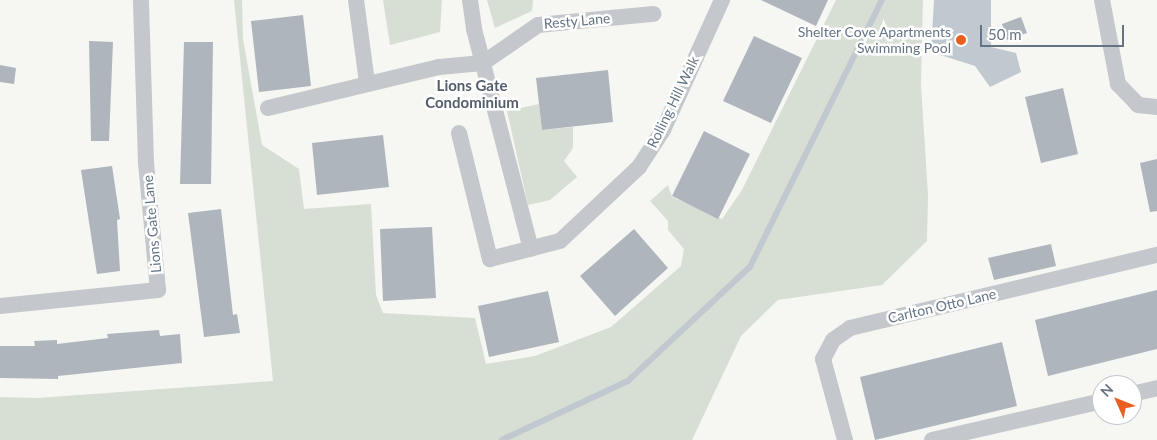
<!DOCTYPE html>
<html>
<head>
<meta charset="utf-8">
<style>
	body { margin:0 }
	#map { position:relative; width:1157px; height:440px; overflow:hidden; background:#f6f7f3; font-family:Lato,sans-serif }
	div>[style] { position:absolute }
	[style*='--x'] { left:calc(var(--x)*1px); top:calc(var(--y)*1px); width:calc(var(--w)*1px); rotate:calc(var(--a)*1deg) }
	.green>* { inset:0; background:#d7ded4 }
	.water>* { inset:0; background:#bfc9cf }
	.stream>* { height:5.5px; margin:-2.75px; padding:0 2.75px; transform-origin:2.75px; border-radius:2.75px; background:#bfc9cf }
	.building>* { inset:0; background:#aeb5bc }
	.minor>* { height:16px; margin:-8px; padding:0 8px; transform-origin:8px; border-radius:8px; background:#c4c7cb }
	.dots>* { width:14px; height:14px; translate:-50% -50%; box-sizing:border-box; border:2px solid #fff; border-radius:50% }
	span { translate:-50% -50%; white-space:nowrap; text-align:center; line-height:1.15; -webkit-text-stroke:5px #fff; paint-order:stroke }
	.street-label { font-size:14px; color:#647485 }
	.poi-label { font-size:14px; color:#647485 }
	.right { translate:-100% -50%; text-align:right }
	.neighbourhood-label { font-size:15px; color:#535e6a; font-weight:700 }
	.north { position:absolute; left:1092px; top:375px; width:50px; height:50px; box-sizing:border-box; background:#fff; border:1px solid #c1c7ce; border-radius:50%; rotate:314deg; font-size:14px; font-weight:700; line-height:20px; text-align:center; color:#647485 }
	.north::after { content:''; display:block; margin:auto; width:18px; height:22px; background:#ea5e20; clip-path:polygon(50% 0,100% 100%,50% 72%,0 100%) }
	.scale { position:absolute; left:980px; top:25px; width:144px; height:22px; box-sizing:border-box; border:2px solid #647485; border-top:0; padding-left:6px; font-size:15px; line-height:18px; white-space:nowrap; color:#647485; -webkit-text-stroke:4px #fff; paint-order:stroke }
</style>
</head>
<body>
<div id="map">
	<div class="green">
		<div style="clip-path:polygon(234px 0,242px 0,243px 39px,262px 145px,299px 169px,304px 209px,371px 204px,376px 295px,383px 313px,475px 318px,486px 364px,535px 356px,611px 327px,681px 266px,684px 249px,668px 230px,668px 221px,650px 201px,668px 185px,672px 197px,722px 219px,742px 190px,836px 0,923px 0,921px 85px,928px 195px,927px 241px,882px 285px,778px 300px,741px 336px,692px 440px,0 440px,0 397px,37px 398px,273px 381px)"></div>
		<div style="clip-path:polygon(383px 0,442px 0,440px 32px,390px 45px)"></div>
		<div style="clip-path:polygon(487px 0,533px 0,532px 11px,495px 28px)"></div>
		<div style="clip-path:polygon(539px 104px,542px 130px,573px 127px,573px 148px,564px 161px,577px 177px,550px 200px,528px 205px,507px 111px)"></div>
	</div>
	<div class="water">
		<div style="clip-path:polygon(934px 0,991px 0,991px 47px,1016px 53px,1021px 72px,990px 87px,975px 66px,931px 52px)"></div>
	</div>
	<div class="stream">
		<div style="--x:502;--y:440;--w:139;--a:-25.1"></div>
		<div style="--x:628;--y:381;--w:167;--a:-43.1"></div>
		<div style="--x:750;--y:267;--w:298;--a:-63.7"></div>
	</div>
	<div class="building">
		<div style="clip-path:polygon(761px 0,828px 0,816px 26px)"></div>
		<div style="clip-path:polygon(303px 15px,311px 86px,259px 92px,251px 21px)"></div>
		<div style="clip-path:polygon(1021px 17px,1027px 33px,1007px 40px,1002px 24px)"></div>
		<div style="clip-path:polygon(754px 36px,802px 58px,771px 123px,723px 101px)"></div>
		<div style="clip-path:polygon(89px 41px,113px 42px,109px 141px,91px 141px)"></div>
		<div style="clip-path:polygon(184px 42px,213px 42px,211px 184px,180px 184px)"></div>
		<div style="clip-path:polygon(0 65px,16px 68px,14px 84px,0 82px)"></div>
		<div style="clip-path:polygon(608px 70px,613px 122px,542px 130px,536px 78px)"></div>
		<div style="clip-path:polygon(1063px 88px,1078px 154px,1041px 163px,1025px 97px)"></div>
		<div style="clip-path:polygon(704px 131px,750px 154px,718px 219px,672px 196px)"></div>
		<div style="clip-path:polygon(383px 135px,389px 187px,317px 195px,312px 143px)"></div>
		<div style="clip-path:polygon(1157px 159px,1157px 211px,1150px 212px,1140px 163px)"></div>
		<div style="clip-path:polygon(112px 166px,120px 219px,117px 220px,120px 271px,97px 274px,81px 170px)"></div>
		<div style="clip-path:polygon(221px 209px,233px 315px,237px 314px,240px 333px,204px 337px,188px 213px)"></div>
		<div style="clip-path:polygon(432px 227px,436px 298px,383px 301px,380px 229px)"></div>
		<div style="clip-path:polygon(634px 229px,668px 268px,615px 316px,580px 276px)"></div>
		<div style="clip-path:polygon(1051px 244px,1056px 266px,994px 280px,988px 258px)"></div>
		<div style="clip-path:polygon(1157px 290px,1157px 349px,1048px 376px,1035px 320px)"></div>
		<div style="clip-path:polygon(548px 291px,559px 342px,489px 357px,478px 306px)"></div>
		<div style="clip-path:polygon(159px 330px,160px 336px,180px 334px,182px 363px,58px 376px,58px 379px,0 378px,0 346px,35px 346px,34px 341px,57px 340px,57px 344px,108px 338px,107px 334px)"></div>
		<div style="clip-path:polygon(1002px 342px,1017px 406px,875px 440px,860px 377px)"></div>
	</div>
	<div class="minor">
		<div style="--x:356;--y:0;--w:83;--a:82.4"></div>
		<div style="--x:470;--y:0;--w:29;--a:82"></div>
		<div style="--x:474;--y:29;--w:227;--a:75.5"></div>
		<div style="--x:1102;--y:0;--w:86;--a:79.2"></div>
		<div style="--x:1118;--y:84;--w:29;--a:46"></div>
		<div style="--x:1138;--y:105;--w:19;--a:6"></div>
		<div style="--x:268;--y:108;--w:176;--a:-13.5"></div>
		<div style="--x:439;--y:67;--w:44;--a:-5.2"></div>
		<div style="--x:483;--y:63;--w:67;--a:-34.6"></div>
		<div style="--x:538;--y:25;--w:116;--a:-5.5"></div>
		<div style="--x:459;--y:133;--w:130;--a:76.2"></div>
		<div style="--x:490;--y:259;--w:72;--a:-14.4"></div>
		<div style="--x:560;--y:241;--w:108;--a:-43.1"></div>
		<div style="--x:639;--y:167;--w:44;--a:-57"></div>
		<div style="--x:663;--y:130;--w:143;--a:-65.6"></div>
		<div style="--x:0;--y:306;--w:159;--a:-5.8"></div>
		<div style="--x:158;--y:290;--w:129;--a:-95.4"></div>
		<div style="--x:146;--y:162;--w:162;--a:-91.8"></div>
		<div style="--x:1132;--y:394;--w:26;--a:-13"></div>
		<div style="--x:845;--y:440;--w:84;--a:-105.2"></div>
		<div style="--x:823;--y:359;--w:21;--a:-62"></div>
		<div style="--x:833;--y:340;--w:21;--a:-35"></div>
		<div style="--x:850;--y:328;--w:316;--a:-13.4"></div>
		<div style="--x:932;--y:440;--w:174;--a:-12.9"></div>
	</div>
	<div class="dots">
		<div style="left:961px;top:40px;background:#ea5e20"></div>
	</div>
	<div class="street-label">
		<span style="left:577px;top:21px;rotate:-5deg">Resty Lane</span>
		<span style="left:673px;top:102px;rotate:-64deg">Rolling Hill Walk</span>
		<span style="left:152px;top:224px;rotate:-95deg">Lions Gate Lane</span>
		<span style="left:942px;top:306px;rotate:-13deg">Carlton Otto Lane</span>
	</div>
	<div class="poi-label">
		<span class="right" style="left:951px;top:40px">Shelter Cove Apartments<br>Swimming Pool</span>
	</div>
	<div class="neighbourhood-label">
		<span style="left:472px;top:94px">Lions Gate<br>Condominium</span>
	</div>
	<div class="north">N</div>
	<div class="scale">50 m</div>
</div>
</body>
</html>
